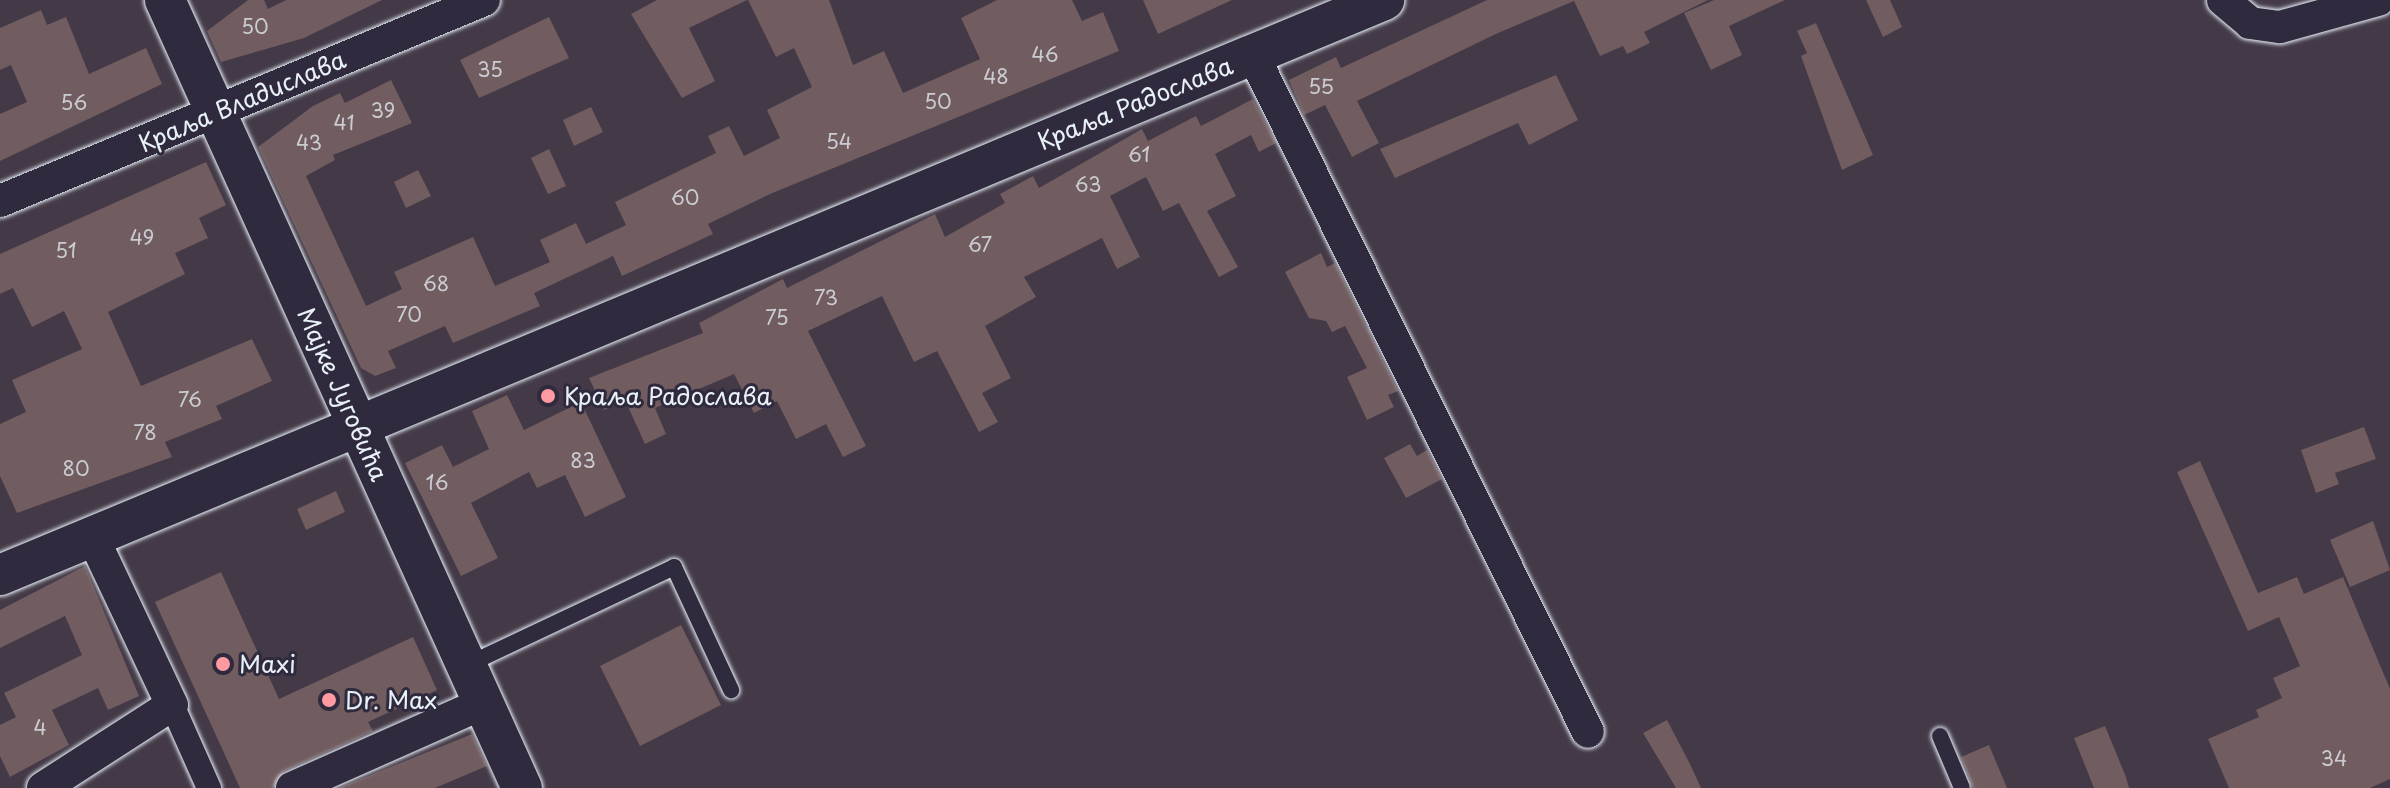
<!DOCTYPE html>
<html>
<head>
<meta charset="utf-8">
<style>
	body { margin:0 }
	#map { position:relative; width:2390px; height:788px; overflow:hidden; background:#433947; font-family:"Playpen Sans",sans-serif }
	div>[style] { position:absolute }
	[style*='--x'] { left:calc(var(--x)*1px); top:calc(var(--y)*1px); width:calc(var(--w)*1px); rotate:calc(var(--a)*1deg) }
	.building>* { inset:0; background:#715c5f }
	.roads { filter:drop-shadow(0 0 2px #e8f1f8) drop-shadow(0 0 2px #e8f1f8) }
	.service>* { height:16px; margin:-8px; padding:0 8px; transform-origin:8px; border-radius:8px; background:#2f2a3d }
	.pedestrian>* { height:24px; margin:-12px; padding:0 12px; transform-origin:12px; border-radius:12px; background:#2f2a3d }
	.minor>* { height:32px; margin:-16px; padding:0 16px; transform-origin:16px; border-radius:16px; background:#2f2a3d }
	.tertiary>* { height:40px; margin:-20px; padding:0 20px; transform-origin:20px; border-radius:20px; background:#2f2a3d }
	.dots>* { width:22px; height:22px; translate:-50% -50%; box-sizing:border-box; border:4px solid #2f2a3d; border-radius:50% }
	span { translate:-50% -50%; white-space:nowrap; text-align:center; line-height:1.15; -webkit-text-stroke:6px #2f2a3d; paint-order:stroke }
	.number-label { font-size:20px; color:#caccd2 }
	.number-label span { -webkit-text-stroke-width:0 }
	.street-label { font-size:24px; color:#e8f1f8 }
	.poi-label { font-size:24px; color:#e8f1f8 }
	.left { translate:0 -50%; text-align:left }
</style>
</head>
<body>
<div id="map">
	<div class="building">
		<div style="clip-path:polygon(248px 0,264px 0,268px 9px,286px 0,382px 0,304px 38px,221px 62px,207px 31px)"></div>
		<div style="clip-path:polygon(657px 0,747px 0,689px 28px,715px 81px,682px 98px,631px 14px)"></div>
		<div style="clip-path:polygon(748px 0,829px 0,853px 65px,884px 51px,903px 93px,980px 59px,961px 18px,997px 0,1072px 0,1082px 21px,1103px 12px,1119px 51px,770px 194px,708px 224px,713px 234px,622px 276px,613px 256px,534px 293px,540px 306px,453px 343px,445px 326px,388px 351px,396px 368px,375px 376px,361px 368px,258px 147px,313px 106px,340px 93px,345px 103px,391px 80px,412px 123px,333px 155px,335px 160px,306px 176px,366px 306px,402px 289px,394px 272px,473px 237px,495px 286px,550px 262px,540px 240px,576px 223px,586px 244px,626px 225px,615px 202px,716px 153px,708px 136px,729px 126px,744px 156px,780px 138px,767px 110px,812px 87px,794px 48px,776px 57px)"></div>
		<div style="clip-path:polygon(1143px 0,1232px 0,1158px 34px)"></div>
		<div style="clip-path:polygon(1487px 0,1708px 0,1644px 32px,1650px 43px,1627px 54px,1623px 46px,1600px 56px,1574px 1px,1498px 33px,1357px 101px,1379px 143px,1352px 157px,1325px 105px,1304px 115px,1289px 80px,1336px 57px,1341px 68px)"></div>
		<div style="clip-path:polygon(1714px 0,1785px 0,1729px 26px,1742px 55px,1711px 70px,1684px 13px)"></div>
		<div style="clip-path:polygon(1866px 0,1890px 0,1902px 27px,1883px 37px)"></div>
		<div style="clip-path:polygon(41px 10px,47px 25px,66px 17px,89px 74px,146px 48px,162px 84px,0 161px,0 114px,27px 102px,11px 65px,0 70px,0 28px)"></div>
		<div style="clip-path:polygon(549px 17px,569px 58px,479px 98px,460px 60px)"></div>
		<div style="clip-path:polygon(1816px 23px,1873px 155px,1842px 170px,1801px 56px,1807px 53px,1797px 31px)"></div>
		<div style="clip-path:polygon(1556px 75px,1578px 120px,1529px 145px,1518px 123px,1395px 178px,1380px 149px)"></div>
		<div style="clip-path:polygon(1253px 99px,1276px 143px,1259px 152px,1251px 135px,1215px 154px,1236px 196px,1207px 211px,1238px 267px,1219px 277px,1179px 203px,1163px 211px,1146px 177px,1110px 196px,1140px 257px,1117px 269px,1102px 238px,1024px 277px,1036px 297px,985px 326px,1011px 378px,982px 393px,998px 422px,979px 432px,937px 351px,914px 362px,882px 296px,808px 331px,866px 446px,843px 457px,826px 424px,796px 439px,777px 401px,754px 413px,734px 374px,655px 408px,666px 434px,645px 444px,625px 400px,604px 410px,589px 378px,703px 333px,699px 323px,783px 279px,787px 288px,935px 214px,945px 237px,1005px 203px,1000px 194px,1033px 176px,1039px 188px,1142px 129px,1148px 141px,1196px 116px,1201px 126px)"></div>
		<div style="clip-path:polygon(591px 107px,603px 132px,574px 146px,563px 120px)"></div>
		<div style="clip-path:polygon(549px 149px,566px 186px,548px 194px,531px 158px)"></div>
		<div style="clip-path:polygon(206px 162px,226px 205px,199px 218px,208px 238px,175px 253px,185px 274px,108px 312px,141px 386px,252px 339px,272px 381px,216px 406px,222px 419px,165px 442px,172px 457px,17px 513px,0 476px,0 424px,26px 412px,12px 380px,82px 349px,64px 311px,32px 327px,13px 288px,0 294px,0 254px)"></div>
		<div style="clip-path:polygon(418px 170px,431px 196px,406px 208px,394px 182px)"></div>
		<div style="clip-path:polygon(1321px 253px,1327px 267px,1335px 263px,1398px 391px,1388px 395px,1394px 407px,1367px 420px,1347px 377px,1367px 368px,1345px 326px,1332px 332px,1326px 321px,1309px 318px,1285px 272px)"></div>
		<div style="clip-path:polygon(507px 395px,524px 430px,581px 402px,626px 497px,585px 517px,565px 475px,537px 488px,529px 472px,471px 503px,498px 558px,461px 576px,405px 463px,442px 445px,453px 467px,489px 449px,472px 411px)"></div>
		<div style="clip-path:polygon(2364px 427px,2376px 459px,2335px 473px,2339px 484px,2316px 493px,2301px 450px)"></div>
		<div style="clip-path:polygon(1410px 444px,1417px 456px,1427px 450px,1442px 479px,1406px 498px,1384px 458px)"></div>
		<div style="clip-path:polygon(2200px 461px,2258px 593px,2297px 577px,2304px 594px,2343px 577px,2390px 689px,2390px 779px,2370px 788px,2229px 788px,2208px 739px,2259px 717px,2256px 710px,2282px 698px,2273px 678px,2300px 666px,2279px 617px,2248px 631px,2177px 472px)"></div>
		<div style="clip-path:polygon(336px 491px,345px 512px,306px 530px,297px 509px)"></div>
		<div style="clip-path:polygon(2373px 521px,2390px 570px,2350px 587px,2330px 540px)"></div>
		<div style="clip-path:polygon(85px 566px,139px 696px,108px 710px,98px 688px,52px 710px,69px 745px,10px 777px,0 756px,0 725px,16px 717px,4px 693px,82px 655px,65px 616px,0 648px,0 610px)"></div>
		<div style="clip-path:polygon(221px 572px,279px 699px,413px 637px,437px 690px,368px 722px,373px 731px,284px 771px,273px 788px,240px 788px,155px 602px)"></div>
		<div style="clip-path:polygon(681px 625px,721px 705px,640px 746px,600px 666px)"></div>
		<div style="clip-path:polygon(1667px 720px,1690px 764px,1701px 788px,1676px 788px,1643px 733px)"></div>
		<div style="clip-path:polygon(2105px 726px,2126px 777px,2129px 788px,2094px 788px,2074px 738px)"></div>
		<div style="clip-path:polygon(472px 734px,487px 766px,435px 788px,339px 788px)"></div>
		<div style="clip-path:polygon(1989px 745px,2007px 788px,1973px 788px,1961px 757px)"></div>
	</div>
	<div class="roads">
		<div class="service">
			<div style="--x:467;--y:665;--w:229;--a:-25.3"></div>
			<div style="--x:674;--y:567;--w:136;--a:65.1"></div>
			<div style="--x:1940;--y:736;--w:56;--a:67.1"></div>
		</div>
		<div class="pedestrian">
			<div style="--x:172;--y:705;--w:91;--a:66"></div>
		</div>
		<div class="minor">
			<div style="--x:2223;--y:0;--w:35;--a:40"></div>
			<div style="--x:2250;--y:23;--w:30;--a:8"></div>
			<div style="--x:2280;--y:27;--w:102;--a:-15.4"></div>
			<div style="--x:1253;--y:55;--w:755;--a:63.67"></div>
			<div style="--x:0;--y:201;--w:524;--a:-22.55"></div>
			<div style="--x:43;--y:788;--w:153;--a:-32.8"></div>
			<div style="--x:172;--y:705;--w:187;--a:-115.3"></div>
			<div style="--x:292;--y:788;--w:210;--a:-23.9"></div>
		</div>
		<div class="tertiary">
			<div style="--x:165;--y:0;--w:865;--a:65.63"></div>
			<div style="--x:0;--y:575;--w:1499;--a:-22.56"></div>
		</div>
	</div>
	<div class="dots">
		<div style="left:548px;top:396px;background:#ff9aa2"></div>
		<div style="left:223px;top:664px;background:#ff9aa2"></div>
		<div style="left:329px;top:700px;background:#ff9aa2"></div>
	</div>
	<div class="number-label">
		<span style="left:255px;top:26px">50</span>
		<span style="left:1045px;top:54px">46</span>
		<span style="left:490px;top:69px">35</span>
		<span style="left:996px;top:76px">48</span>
		<span style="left:1321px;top:86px">55</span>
		<span style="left:938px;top:101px">50</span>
		<span style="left:74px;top:102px">56</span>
		<span style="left:383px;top:110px">39</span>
		<span style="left:344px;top:122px">41</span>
		<span style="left:839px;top:141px">54</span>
		<span style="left:309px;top:142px">43</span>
		<span style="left:1139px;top:154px">61</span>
		<span style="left:1088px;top:184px">63</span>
		<span style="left:685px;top:197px">60</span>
		<span style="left:142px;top:237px">49</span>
		<span style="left:980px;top:244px">67</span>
		<span style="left:66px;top:250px">51</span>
		<span style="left:436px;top:283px">68</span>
		<span style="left:826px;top:297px">73</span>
		<span style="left:409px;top:314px">70</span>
		<span style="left:777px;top:317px">75</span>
		<span style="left:190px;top:399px">76</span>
		<span style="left:145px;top:432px">78</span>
		<span style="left:583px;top:460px">83</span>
		<span style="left:76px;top:468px">80</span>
		<span style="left:437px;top:482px">16</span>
		<span style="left:40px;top:727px">4</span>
		<span style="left:2334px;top:758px">34</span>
	</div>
	<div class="street-label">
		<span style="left:242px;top:101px;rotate:-23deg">Краља Владислава</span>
		<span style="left:1135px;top:103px;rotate:-22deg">Краља Радослава</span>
		<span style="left:343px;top:394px;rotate:66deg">Мајке Југовића</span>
	</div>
	<div class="poi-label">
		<span class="left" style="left:564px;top:396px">Краља Радослава</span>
		<span class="left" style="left:239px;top:664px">Maxi</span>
		<span class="left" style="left:345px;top:700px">Dr. Max</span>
	</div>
</div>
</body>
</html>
